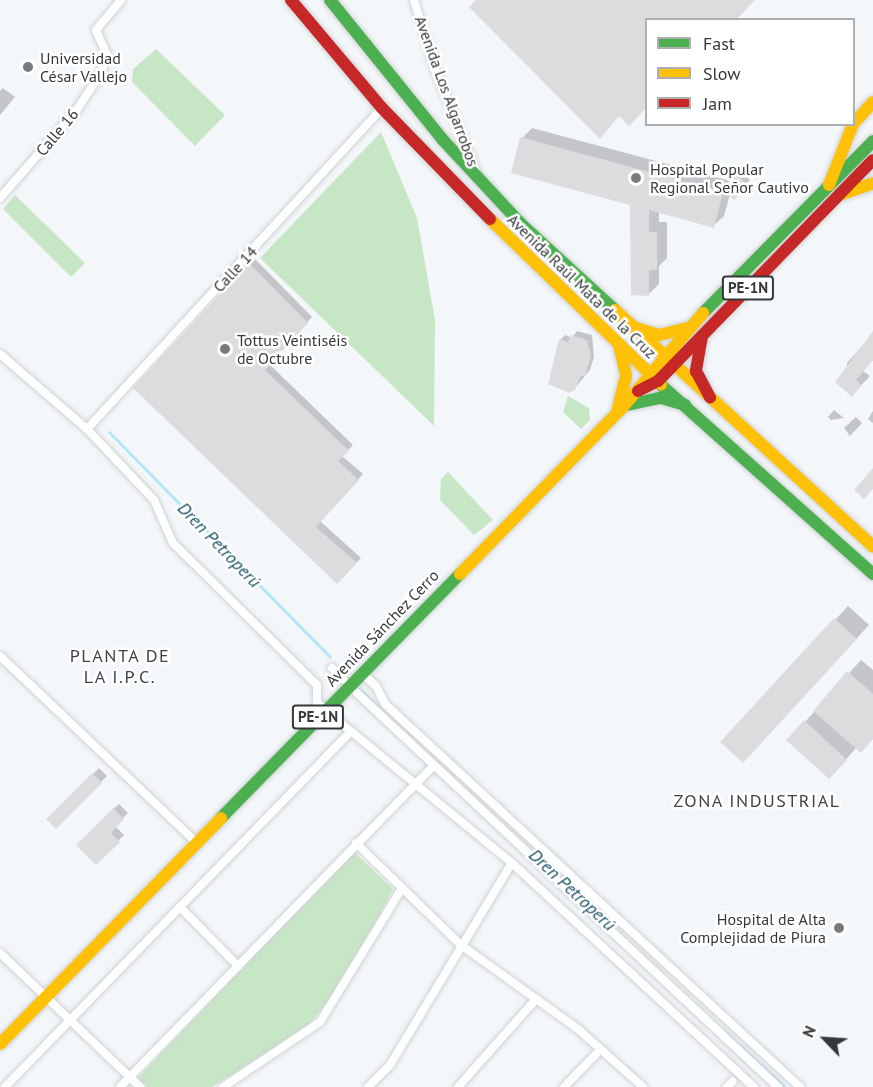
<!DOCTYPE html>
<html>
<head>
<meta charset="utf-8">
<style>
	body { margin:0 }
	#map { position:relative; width:873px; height:1087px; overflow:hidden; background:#f4f7fa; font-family:"PT Sans",sans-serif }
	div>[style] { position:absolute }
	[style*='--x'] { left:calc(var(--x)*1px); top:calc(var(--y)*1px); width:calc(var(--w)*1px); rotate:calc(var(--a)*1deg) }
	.green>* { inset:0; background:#c7e6c5 }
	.shadow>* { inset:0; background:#0003 }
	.stream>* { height:3px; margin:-1.5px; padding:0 1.5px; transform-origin:1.5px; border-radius:1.5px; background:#b4e6f7 }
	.building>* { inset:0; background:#dcdcdf }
	.roads { filter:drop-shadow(0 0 2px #d0d3d5) drop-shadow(0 0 2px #d0d3d5) }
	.street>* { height:8px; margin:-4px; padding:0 4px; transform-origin:4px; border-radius:4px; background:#fdfefe }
	.fast>* { height:12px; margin:-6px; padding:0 6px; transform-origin:6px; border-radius:6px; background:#4caf50 }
	.slow>* { height:12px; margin:-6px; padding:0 6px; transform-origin:6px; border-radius:6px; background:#ffc107 }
	.jam>* { height:12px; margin:-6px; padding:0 6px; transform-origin:6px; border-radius:6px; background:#c62828 }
	.dots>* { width:16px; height:16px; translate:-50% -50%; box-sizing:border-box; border:3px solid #fff; border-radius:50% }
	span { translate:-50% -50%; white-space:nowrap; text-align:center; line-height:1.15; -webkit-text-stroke:5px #fff; paint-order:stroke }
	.shield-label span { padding:2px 4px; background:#fff; border:2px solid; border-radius:4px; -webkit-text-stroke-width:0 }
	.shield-label { font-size:15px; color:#35383b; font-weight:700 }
	.poi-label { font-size:16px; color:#35383b }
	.left { translate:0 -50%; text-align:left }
	.right { translate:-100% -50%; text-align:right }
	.street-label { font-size:16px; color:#35383b }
	.water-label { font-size:18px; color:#195263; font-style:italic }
	.neighbourhood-label { font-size:18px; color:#3e4349; letter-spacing:1.5px }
	.legend { position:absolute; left:645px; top:18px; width:210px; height:108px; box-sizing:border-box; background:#fff; border:2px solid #aeafb1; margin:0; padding:8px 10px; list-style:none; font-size:18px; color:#35383b }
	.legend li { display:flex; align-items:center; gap:12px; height:30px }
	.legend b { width:30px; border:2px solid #aeafb1 }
	.north { position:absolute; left:795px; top:1009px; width:60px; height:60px; -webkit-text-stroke:4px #fff; paint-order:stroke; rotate:295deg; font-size:16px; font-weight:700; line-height:24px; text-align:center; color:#35383b }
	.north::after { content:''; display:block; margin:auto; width:21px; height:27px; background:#35383b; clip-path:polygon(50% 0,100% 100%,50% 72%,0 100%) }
</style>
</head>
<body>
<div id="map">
	<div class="green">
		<div style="clip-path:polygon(156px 49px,225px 115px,195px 146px,132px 82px,133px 69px)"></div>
		<div style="clip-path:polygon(381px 132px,417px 218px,435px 320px,434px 426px,260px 258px)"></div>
		<div style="clip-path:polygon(15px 195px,85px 263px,71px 277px,3px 209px)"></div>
		<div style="clip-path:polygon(568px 396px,589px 408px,590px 420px,581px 429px,563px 412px)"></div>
		<div style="clip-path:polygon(448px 472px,493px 520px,474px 535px,440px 500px,441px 479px)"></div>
		<div style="clip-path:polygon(353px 851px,393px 889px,350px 975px,306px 1028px,212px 1087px,147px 1087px,138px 1078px)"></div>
	</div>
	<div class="shadow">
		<div style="clip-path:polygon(478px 0,753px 0,646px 20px,646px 106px,629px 124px)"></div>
		<div style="clip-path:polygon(3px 88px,15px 97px,0 115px,0 91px)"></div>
		<div style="clip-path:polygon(532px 128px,731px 181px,740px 171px,750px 180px,734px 198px,730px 194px,724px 216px,713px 226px,659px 212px,659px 222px,667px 222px,667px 258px,659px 266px,659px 284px,648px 295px,631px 204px,522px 138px)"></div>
		<div style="clip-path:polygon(255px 259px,312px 317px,269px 364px,353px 445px,342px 456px,363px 474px,320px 521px,361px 558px,337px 582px,136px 388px)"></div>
		<div style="clip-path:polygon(577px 331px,592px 335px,594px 357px,590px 370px,574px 389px,560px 340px,565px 335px,572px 338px)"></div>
		<div style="clip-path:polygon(873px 334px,873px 360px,863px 371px,870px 376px,852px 395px,847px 363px)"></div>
		<div style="clip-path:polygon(834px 410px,844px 418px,831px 420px,828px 417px)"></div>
		<div style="clip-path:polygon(873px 411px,873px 423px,868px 419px)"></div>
		<div style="clip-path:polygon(856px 417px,862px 423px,850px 436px,844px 428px)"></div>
		<div style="clip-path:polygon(848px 606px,869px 625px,756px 748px,723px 742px)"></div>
		<div style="clip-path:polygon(861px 660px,873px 670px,873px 739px,857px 747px,842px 764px,805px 722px)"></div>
		<div style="clip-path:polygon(99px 768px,107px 776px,56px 827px,48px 819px)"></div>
		<div style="clip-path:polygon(119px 804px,128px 813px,115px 826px,124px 835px,96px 863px,78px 845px)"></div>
	</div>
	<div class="stream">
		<div style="--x:109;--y:432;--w:315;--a:45.5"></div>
		<div style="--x:361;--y:690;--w:25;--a:45"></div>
		<div style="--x:723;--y:1030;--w:84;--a:42.6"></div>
	</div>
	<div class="building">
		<div style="clip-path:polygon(476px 0,755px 0,736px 20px,646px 20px,646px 108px,629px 126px,619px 116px,600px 139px,469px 7px)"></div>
		<div style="clip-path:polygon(520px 137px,723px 192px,714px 228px,649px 210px,649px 232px,657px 232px,657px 270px,649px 270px,649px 296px,631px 295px,630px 205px,511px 173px)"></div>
		<div style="clip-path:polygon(735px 174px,748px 185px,734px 200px,722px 189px)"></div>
		<div style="clip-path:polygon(249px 263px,308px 323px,265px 370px,349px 451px,338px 461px,359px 480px,316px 527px,357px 563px,337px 584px,133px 388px)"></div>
		<div style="clip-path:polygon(873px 331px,873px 360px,856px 380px,862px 385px,852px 397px,835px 382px)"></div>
		<div style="clip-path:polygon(571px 335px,587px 340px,591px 355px,585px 377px,581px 375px,575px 390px,569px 393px,548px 384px,559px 339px,568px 342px)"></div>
		<div style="clip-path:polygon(873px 468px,873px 489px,864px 499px,854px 490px)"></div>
		<div style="clip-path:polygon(834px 618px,857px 639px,743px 763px,720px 742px)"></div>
		<div style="clip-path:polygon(847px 671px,873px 694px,873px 739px,861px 753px,813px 711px)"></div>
		<div style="clip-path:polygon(804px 720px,847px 760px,829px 779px,786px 740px)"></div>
		<div style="clip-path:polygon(92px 773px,102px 783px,56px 829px,46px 819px)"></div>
		<div style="clip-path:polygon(113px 808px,124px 819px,111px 833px,120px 842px,96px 865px,76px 845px)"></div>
	</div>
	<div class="roads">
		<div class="street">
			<div style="--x:414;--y:0;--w:72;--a:73.1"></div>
			<div style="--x:435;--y:69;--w:110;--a:68.1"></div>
			<div style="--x:0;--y:198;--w:116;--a:-48.9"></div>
			<div style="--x:76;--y:111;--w:45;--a:-56.7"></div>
			<div style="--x:101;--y:73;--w:19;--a:-72"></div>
			<div style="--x:107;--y:55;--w:27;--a:-114"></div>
			<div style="--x:96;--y:30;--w:39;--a:-50"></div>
			<div style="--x:0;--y:354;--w:115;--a:40.8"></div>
			<div style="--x:87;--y:429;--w:98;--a:46.7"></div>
			<div style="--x:154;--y:500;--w:47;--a:66.2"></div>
			<div style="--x:173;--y:543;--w:202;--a:44.6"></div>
			<div style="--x:317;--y:685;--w:17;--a:90"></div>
			<div style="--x:317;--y:702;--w:11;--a:45"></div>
			<div style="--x:325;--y:710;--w:242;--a:39.3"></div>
			<div style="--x:512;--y:863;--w:330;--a:42.8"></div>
			<div style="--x:87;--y:429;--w:436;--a:-47.4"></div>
			<div style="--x:0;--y:656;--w:270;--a:43.5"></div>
			<div style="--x:332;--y:668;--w:16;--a:45"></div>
			<div style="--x:362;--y:673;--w:19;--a:43"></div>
			<div style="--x:376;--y:686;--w:20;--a:63"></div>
			<div style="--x:385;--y:704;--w:565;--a:42.7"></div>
			<div style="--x:357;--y:693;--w:577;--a:43.1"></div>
			<div style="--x:356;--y:843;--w:146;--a:44.2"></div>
			<div style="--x:461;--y:945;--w:144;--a:35.7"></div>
			<div style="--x:578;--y:1029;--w:87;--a:41.7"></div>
			<div style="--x:180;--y:907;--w:83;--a:45.5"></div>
			<div style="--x:0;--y:953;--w:194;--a:43.7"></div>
			<div style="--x:5;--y:1087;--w:496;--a:-45.8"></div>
			<div style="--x:120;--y:1087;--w:447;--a:-45.7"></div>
			<div style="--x:223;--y:1087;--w:117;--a:-33.8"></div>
			<div style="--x:320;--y:1022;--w:155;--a:-58.5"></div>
			<div style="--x:368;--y:1087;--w:31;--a:-45"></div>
			<div style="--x:390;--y:1065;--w:236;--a:-58.9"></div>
			<div style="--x:458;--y:1087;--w:118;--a:-48.4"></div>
			<div style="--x:564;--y:1087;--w:53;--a:-45.8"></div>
			<div style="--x:727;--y:1087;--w:8;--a:-45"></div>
		</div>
		<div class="fast">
			<div style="--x:330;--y:0;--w:180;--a:51.1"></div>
			<div style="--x:443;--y:140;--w:113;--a:47.1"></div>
			<div style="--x:520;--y:223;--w:129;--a:42.5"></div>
			<div style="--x:703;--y:313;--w:242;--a:-45.3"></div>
			<div style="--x:661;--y:385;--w:284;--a:41.7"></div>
			<div style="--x:627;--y:405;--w:35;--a:-12"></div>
			<div style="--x:661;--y:398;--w:25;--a:16"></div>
			<div style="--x:221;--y:818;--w:342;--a:-45.6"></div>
		</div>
		<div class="slow">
			<div style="--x:854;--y:123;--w:28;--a:-48"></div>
			<div style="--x:829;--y:185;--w:66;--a:-68.5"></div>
			<div style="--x:839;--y:195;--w:36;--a:-19"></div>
			<div style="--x:490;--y:219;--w:238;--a:44.1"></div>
			<div style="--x:615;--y:310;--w:350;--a:42.5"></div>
			<div style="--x:633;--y:327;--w:27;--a:17"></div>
			<div style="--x:659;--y:335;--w:29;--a:-14"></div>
			<div style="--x:618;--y:408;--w:34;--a:-76"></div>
			<div style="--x:626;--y:375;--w:31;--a:-103"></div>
			<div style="--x:460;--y:574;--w:232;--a:-45.7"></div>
			<div style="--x:622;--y:408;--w:125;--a:-49.5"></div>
			<div style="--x:0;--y:1044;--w:316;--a:-45.6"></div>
		</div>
		<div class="jam">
			<div style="--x:291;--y:0;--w:141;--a:49.9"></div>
			<div style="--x:382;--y:108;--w:155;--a:45.8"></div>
			<div style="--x:702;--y:336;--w:36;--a:100"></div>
			<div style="--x:696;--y:371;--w:30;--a:62"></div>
			<div style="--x:638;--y:391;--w:22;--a:-27"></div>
			<div style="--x:658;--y:381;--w:308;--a:-45.8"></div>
		</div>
	</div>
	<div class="dots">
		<div style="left:28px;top:67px;background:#787b7e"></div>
		<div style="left:636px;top:178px;background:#787b7e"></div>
		<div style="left:225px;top:349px;background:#787b7e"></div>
		<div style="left:839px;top:928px;background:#787b7e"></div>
	</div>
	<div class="shield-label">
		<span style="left:748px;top:288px">PE-1N</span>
		<span style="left:318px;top:717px">PE-1N</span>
	</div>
	<div class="poi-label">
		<span class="left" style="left:40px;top:67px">Universidad<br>César Vallejo</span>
		<span class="left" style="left:650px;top:178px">Hospital Popular<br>Regional Señor Cautivo</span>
		<span class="left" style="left:237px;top:349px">Tottus Veintiséis<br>de Octubre</span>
		<span class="right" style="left:826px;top:928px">Hospital de Alta<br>Complejidad de Piura</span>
	</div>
	<div class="street-label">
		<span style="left:447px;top:91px;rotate:70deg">Avenida Los Algarrobos</span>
		<span style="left:57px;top:132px;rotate:-50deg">Calle 16</span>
		<span style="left:235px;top:269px;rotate:-47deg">Calle 14</span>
		<span style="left:582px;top:286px;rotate:44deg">Avenida Raúl Mata de la Cruz</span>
		<span style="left:382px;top:628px;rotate:-46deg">Avenida Sánchez Cerro</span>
	</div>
	<div class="water-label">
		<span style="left:219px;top:545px;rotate:46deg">Dren Petroperú</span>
		<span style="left:572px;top:890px;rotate:43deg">Dren Petroperú</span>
	</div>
	<div class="neighbourhood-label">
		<span style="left:120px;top:667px">PLANTA DE<br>LA I.P.C.</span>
		<span style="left:757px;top:801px">ZONA INDUSTRIAL</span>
	</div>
	<ul class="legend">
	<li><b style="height:8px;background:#4caf50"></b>Fast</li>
	<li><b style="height:8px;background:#ffc107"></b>Slow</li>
	<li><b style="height:8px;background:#c62828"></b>Jam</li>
	</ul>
	<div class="north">N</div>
</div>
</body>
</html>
